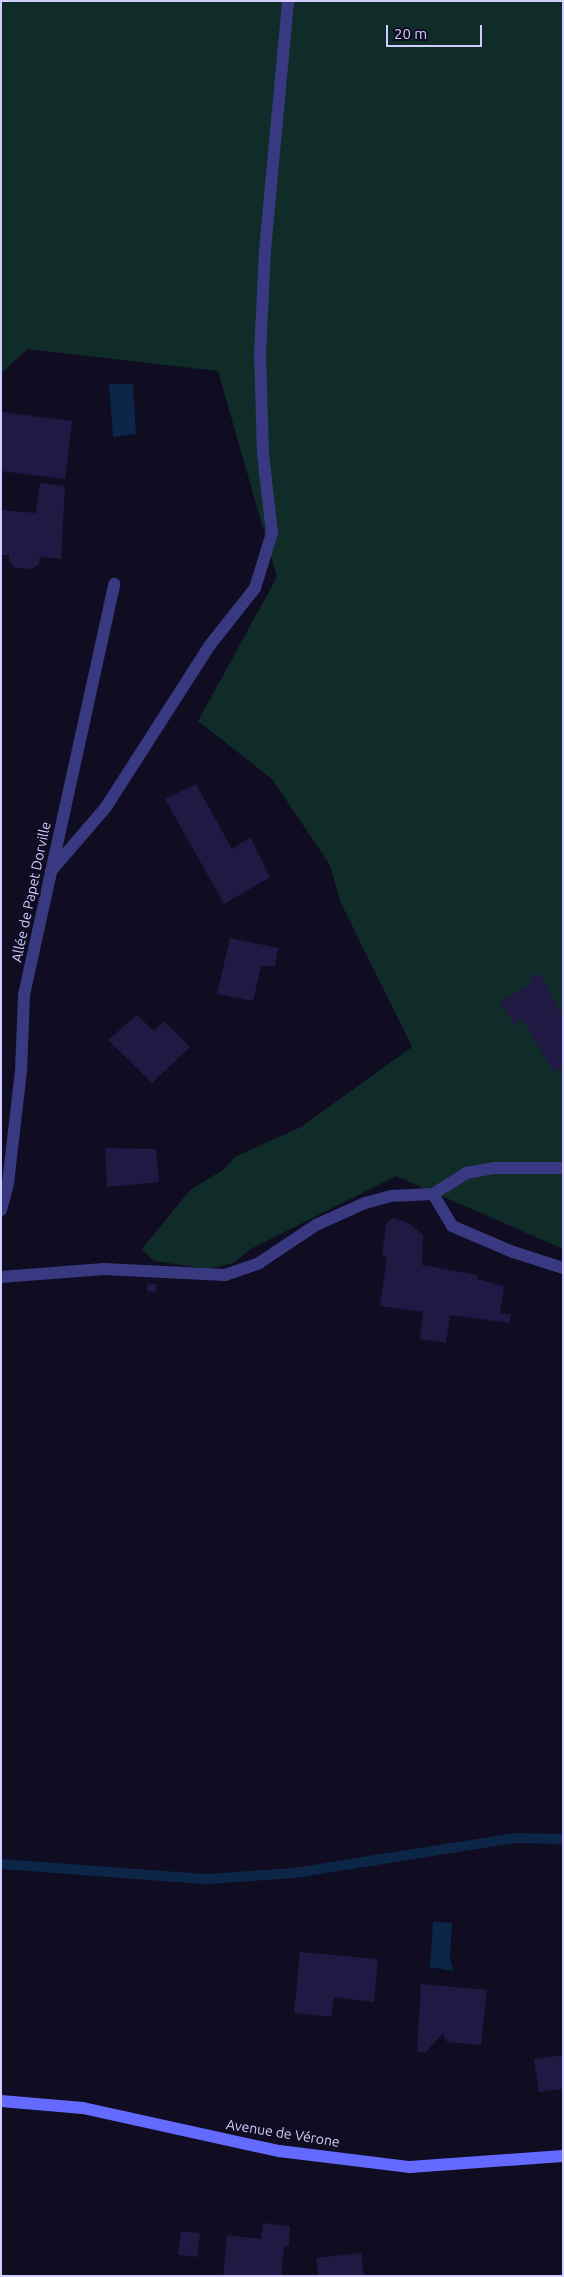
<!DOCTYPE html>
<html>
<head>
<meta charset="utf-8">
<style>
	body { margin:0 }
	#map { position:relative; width:564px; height:2277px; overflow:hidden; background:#100d22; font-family:Ubuntu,sans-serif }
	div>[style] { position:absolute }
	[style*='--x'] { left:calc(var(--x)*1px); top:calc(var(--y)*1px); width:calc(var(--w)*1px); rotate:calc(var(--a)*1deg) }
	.green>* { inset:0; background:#102c29 }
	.water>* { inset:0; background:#0c2647 }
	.stream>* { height:10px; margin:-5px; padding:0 5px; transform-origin:5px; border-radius:5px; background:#0c2647 }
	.building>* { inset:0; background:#1f1943 }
	.lane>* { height:12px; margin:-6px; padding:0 6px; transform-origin:6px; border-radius:6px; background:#383981 }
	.secondary>* { height:12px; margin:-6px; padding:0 6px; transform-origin:6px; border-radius:6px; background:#656aff }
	span { translate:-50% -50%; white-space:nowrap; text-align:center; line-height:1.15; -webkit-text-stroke:4.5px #100d22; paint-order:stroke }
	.street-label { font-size:14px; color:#d1ceff }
	.frame { position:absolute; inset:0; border:2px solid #d1ceff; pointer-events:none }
	.scale { position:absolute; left:386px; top:25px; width:96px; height:22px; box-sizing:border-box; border:2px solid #d1ceff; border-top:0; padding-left:6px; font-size:15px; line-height:18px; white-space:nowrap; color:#d1ceff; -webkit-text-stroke:4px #100d22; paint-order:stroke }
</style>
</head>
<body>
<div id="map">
	<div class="green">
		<div style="clip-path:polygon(1px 1px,563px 1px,563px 1249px,396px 1176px,251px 1249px,233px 1263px,208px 1269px,154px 1261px,142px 1249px,190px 1190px,223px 1170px,235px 1157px,301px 1127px,412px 1047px,340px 901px,330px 865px,272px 779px,198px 721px,277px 577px,218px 371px,27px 349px,1px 374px)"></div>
	</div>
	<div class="water">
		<div style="clip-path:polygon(109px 384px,133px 384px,136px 434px,113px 437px)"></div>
		<div style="clip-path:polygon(433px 1922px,452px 1923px,450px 1958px,453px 1971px,430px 1967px)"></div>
	</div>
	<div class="stream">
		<div style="--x:1;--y:1864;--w:207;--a:4.2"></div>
		<div style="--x:207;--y:1879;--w:87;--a:-3.9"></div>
		<div style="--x:294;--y:1873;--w:224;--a:-9"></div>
		<div style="--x:515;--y:1838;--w:48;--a:1.2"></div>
	</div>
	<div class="building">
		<div style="clip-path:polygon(1px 412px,72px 421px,65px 479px,1px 471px)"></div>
		<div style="clip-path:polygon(40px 483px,65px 486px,61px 559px,40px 557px,39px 564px,32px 569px,16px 568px,9px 562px,9px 555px,1px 555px,1px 510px,36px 513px)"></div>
		<div style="clip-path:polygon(196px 784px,232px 849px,250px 837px,270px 877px,224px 904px,165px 799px)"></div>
		<div style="clip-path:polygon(230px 938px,278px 948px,275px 966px,261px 966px,253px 1001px,217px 994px)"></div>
		<div style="clip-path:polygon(540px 973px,563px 1017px,563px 1066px,554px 1072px,522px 1019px,514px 1024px,500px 1002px,532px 983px,529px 979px)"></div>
		<div style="clip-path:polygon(137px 1015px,154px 1031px,164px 1021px,190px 1047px,152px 1083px,108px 1040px)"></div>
		<div style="clip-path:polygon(105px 1148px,156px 1149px,159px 1182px,107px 1187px)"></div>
		<div style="clip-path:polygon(393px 1218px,408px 1223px,423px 1235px,422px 1265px,478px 1275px,477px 1279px,504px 1286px,500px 1313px,511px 1314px,510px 1323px,450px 1315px,446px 1343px,420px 1339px,423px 1312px,380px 1306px,387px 1257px,382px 1256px,386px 1224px)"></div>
		<div style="clip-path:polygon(147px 1283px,157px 1284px,156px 1292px,147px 1291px)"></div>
		<div style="clip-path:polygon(300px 1952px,378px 1959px,374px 2002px,334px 1997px,331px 2017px,294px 2013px)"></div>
		<div style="clip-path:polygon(421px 1984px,487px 1990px,481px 2045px,447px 2042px,443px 2033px,425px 2053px,417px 2052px)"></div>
		<div style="clip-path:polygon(563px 2055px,563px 2089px,539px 2092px,534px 2059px)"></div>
		<div style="clip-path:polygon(263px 2223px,290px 2226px,289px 2246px,284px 2246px,281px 2276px,223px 2276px,227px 2235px,261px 2239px)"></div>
		<div style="clip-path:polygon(181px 2231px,200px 2233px,197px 2257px,178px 2255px)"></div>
		<div style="clip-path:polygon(361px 2253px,364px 2276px,318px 2276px,316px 2258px)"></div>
	</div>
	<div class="lane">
		<div style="--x:51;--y:871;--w:84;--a:-49.3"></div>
		<div style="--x:106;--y:807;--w:193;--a:-57.3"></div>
		<div style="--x:210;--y:645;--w:73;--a:-51.7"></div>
		<div style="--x:255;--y:588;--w:58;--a:-72.8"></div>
		<div style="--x:272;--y:533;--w:80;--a:-96.5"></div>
		<div style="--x:263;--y:454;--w:99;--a:-91.7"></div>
		<div style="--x:260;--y:355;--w:105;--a:-87.3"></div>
		<div style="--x:265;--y:250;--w:250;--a:-84.7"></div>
		<div style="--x:433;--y:1194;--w:37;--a:59"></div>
		<div style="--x:452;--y:1226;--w:66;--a:23.1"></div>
		<div style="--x:513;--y:1252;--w:52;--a:17.7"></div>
		<div style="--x:433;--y:1194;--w:39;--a:-32"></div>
		<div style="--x:466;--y:1173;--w:28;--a:-10"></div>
		<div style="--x:494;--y:1168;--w:69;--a:0"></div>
		<div style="--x:1;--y:1210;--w:28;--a:-75"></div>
		<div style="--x:8;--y:1183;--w:113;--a:-83.4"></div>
		<div style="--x:21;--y:1071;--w:76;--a:-87.7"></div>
		<div style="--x:24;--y:995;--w:421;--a:-77.6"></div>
		<div style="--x:1;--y:1277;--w:103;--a:-4.4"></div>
		<div style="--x:104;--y:1269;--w:121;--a:2.8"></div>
		<div style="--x:225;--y:1275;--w:36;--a:-19"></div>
		<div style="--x:259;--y:1263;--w:69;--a:-33.7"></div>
		<div style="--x:316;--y:1225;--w:54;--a:-24.2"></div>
		<div style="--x:365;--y:1203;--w:27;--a:-15"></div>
		<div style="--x:391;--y:1196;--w:42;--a:-2.7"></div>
	</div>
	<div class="secondary">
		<div style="--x:1;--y:2101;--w:82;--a:4.9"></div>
		<div style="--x:83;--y:2108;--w:201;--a:12.4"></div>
		<div style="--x:279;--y:2151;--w:132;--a:7"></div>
		<div style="--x:410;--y:2167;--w:153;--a:-4.1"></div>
	</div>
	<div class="street-label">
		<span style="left:31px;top:892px;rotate:-78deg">Allée de Papet Dorville</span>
		<span style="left:283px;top:2133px;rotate:9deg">Avenue de Vérone</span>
	</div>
	<div class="frame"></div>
	<div class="scale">20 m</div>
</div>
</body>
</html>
